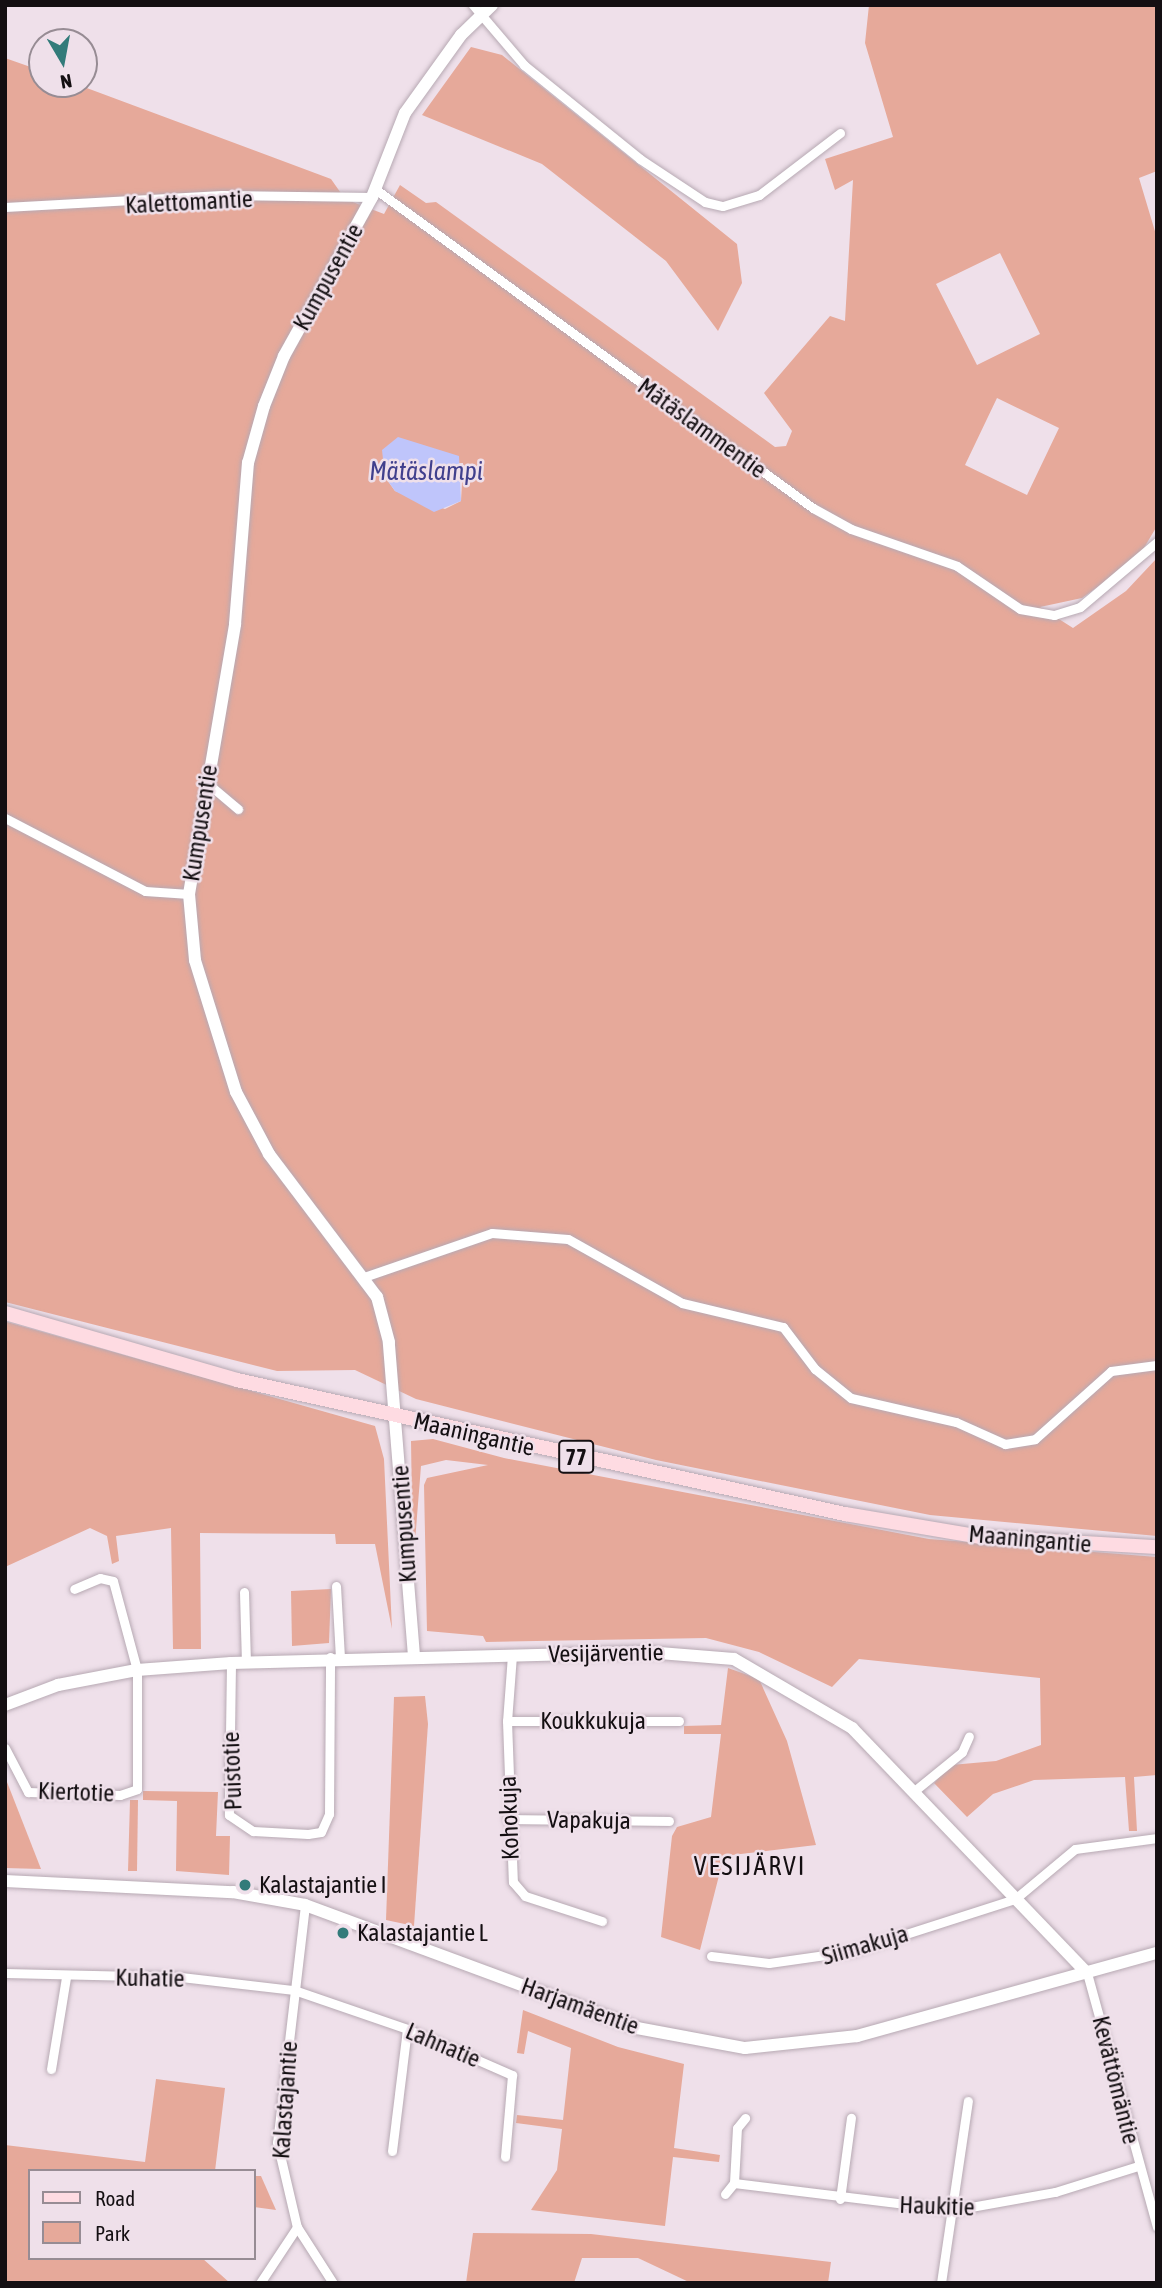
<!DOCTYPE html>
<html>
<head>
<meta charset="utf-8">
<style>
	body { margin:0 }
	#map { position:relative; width:1162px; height:2288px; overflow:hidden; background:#efe0ea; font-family:"Asap Condensed",sans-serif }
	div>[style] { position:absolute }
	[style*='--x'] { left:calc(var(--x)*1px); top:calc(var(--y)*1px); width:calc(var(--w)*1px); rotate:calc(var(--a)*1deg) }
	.green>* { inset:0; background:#e6a99a }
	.water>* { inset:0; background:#bfc5fb }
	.roads { filter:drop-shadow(0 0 2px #b7a9b3) drop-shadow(0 0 2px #b7a9b3) }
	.street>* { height:9px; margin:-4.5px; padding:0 4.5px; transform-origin:4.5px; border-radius:4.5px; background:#fff }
	.secondary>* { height:12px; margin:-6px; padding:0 6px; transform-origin:6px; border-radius:6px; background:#fff }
	.primary>* { height:14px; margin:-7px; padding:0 7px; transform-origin:7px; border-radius:7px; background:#fedbe2 }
	.dots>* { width:19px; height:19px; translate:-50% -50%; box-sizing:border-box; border:4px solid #efe0ea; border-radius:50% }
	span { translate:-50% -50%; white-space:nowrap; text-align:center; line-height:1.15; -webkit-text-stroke:5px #efe0ea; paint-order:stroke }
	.shield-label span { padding:2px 5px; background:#efe0ea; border:2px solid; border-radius:5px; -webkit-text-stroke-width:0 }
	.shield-label { font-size:23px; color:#140f12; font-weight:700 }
	.street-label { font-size:24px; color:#140f12 }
	.poi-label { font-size:24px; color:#140f12 }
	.left { translate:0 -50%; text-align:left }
	.water-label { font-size:26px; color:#41408d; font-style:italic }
	.neighbourhood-label { font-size:26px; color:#140f12; letter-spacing:2px }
	.frame { position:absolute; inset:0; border:7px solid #140f12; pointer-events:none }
	.legend { position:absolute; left:28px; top:2169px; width:228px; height:91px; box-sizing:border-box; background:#efe0ea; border:2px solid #978c94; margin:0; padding:9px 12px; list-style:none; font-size:21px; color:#140f12 }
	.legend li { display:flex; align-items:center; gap:14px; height:35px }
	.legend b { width:35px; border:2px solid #978c94 }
	.north { position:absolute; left:28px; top:28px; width:70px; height:70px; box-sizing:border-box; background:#efe0ea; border:2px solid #978c94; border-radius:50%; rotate:170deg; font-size:19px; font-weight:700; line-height:28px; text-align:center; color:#140f12 }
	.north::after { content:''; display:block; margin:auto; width:24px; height:32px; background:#327b7a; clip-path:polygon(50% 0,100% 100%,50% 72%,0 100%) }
</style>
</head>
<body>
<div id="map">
	<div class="green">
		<div style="clip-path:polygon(evenodd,869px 5px,1157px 5px,1157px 171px,1139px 178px,1157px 238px,1157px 526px,1138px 558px,1082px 598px,1040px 607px,1073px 628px,1126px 591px,1157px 558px,1157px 1536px,930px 1515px,656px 1460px,416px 1399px,355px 1370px,277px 1371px,5px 1302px,5px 58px,42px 71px,42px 84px,76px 84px,331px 179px,345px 199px,384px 214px,400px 185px,426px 203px,436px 202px,775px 447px,786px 446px,792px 431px,764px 393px,830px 316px,845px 321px,853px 180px,835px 190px,825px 159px,893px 137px,865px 43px,869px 5px,1000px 253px,1040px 334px,977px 365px,936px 284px,1000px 253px,869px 5px,997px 398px,1059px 428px,1027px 495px,965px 465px,997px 398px,869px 5px,463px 463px,461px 501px,445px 509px,395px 491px,385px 477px,384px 468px,463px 463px)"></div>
		<div style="clip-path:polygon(471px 47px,502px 55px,737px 244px,742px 283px,718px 331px,666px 261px,542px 164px,422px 115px)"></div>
		<div style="clip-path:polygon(7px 1322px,375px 1426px,384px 1459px,392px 1629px,375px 1544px,336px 1544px,335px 1534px,200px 1533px,201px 1649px,173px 1649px,171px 1528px,116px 1536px,119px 1561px,112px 1564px,107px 1536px,90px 1528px,5px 1567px)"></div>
		<div style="clip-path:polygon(433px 1439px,504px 1458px,929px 1539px,1157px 1557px,1157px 1775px,1134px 1777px,1137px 1831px,1129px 1831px,1125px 1777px,1034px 1780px,993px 1794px,967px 1817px,934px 1783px,951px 1765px,996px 1761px,1041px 1745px,1040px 1678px,859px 1659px,832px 1687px,759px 1652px,706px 1638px,486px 1642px,483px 1636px,427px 1631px,424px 1485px,427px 1478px,488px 1465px,446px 1460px,421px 1466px,413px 1567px,411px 1441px)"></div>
		<div style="clip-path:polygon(331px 1589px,329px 1643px,292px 1646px,291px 1591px)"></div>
		<div style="clip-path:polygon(728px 1668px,759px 1679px,787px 1741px,816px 1845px,724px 1856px,700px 1950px,661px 1937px,672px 1836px,677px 1827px,711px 1817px,721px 1734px,684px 1734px,684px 1726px,721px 1725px)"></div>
		<div style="clip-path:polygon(425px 1696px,428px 1724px,414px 1926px,386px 1920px,394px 1697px)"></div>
		<div style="clip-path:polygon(7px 1782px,41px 1869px,5px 1868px)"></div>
		<div style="clip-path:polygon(143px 1791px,218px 1792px,216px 1836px,230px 1836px,229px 1875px,176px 1871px,177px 1801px,143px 1800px)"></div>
		<div style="clip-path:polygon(130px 1800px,138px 1800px,137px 1871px,128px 1871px)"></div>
		<div style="clip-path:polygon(523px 2010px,618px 2047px,684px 2064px,674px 2148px,720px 2155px,719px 2162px,673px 2157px,665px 2226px,531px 2210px,557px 2170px,562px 2129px,516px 2123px,517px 2115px,563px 2120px,571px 2048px,528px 2031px,524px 2054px,517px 2053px)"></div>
		<div style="clip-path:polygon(156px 2079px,225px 2088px,215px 2171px,30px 2171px,30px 2258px,202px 2258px,230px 2283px,5px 2283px,5px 2145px,145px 2162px)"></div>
		<div style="clip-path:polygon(254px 2176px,261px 2176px,276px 2210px,254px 2207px)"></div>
		<div style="clip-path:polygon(473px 2233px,591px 2234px,831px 2262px,828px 2283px,691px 2283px,638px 2258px,582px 2258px,574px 2283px,466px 2283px)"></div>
	</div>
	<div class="water">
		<div style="clip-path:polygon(398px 437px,459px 456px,461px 501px,434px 512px,395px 491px,385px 477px,382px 450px)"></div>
	</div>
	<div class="roads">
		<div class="street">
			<div style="--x:473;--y:5;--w:79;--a:49.6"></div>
			<div style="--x:524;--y:65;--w:149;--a:39"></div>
			<div style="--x:640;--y:159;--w:78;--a:33.5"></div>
			<div style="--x:705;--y:202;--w:18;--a:13"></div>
			<div style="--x:723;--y:206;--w:38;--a:-17"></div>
			<div style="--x:759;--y:195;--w:102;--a:-37.4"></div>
			<div style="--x:375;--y:189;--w:542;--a:36.07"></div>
			<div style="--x:813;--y:508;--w:43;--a:28.9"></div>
			<div style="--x:851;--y:529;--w:112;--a:19.2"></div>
			<div style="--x:957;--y:566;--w:76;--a:34.3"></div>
			<div style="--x:1020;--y:609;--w:35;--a:10"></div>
			<div style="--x:1054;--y:615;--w:27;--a:-17"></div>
			<div style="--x:1080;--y:607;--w:101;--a:-40.2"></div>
			<div style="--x:5;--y:207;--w:217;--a:-3.2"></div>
			<div style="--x:222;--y:195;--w:150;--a:0.8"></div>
			<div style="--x:206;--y:782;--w:42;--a:40.2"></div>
			<div style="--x:5;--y:818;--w:158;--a:27.5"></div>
			<div style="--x:145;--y:891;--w:44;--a:3.9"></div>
			<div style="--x:364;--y:1277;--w:135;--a:-19"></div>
			<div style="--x:492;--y:1233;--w:76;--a:4.5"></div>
			<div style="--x:568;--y:1239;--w:131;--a:29.3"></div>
			<div style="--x:682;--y:1303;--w:104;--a:13.4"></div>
			<div style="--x:783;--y:1327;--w:53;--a:52.7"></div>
			<div style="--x:815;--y:1369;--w:46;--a:38.9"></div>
			<div style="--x:851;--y:1398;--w:108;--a:12.9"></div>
			<div style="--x:956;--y:1422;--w:54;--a:24.2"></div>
			<div style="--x:1005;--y:1444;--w:30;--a:-9"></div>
			<div style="--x:1035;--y:1439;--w:102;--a:-41.8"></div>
			<div style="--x:1111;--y:1371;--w:46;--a:-7.4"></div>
			<div style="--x:336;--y:1586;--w:71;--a:86.8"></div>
			<div style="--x:244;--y:1592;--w:70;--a:88.4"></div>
			<div style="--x:512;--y:1655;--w:66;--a:94.3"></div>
			<div style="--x:507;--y:1721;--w:161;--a:87.9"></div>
			<div style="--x:513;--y:1882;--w:18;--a:49"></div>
			<div style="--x:525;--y:1896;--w:81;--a:18"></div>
			<div style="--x:231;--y:1663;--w:152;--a:90.8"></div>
			<div style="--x:229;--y:1815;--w:29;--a:34"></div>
			<div style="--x:253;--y:1831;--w:55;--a:3.1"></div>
			<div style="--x:308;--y:1834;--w:13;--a:-9"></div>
			<div style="--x:321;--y:1832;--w:20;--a:-66"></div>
			<div style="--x:329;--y:1814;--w:157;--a:-89.6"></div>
			<div style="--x:507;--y:1721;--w:172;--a:0"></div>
			<div style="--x:5;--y:1748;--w:50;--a:62.4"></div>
			<div style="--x:28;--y:1792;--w:92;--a:1.9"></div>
			<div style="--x:120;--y:1795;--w:18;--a:-19"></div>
			<div style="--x:137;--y:1789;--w:119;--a:-90"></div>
			<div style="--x:137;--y:1670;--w:92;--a:-105.1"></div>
			<div style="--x:113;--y:1581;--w:13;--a:-167"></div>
			<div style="--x:100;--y:1578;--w:28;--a:157"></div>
			<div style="--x:913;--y:1792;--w:63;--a:-39.2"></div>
			<div style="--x:962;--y:1752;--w:17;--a:-66"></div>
			<div style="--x:508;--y:1819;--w:161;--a:0.7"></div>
			<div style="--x:305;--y:1905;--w:239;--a:96.7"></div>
			<div style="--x:277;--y:2142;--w:87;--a:76.8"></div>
			<div style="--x:297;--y:2227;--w:67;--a:57.3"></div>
			<div style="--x:711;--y:1956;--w:58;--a:6.9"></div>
			<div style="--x:769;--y:1963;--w:85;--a:-8.1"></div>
			<div style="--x:853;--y:1951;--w:170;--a:-17.8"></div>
			<div style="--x:1015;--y:1899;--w:78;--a:-39.8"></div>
			<div style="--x:1075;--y:1849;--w:83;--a:-7.6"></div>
			<div style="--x:5;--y:1973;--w:176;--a:1.3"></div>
			<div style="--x:181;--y:1977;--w:114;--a:6.6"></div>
			<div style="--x:294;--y:1990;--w:120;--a:19"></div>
			<div style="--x:407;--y:2029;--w:115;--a:23.7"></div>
			<div style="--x:512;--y:2075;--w:82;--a:94.9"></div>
			<div style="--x:1087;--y:1973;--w:263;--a:74.6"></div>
			<div style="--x:51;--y:2069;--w:93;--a:-80.7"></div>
			<div style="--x:392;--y:2151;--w:123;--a:-83"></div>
			<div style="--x:734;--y:2183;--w:222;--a:7"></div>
			<div style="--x:954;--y:2210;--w:103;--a:-10.1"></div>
			<div style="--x:1055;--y:2192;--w:87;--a:-17.4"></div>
			<div style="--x:734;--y:2183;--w:55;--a:-86.9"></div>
			<div style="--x:737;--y:2128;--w:13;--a:-51"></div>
			<div style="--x:725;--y:2194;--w:14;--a:-51"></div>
			<div style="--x:840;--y:2199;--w:82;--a:-82.3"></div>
			<div style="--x:260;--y:2283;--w:67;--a:-56.5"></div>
			<div style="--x:941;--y:2283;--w:184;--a:-81.6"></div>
		</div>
		<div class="secondary">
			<div style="--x:414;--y:1656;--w:315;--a:-94.6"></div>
			<div style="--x:389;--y:1342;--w:47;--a:-104.9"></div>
			<div style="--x:377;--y:1297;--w:179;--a:-127.1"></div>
			<div style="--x:269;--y:1154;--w:70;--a:-118"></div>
			<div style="--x:236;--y:1092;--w:138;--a:-107.3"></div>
			<div style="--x:195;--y:960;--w:66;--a:-95.2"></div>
			<div style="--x:189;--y:894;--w:274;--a:-80.3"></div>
			<div style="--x:235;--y:624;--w:162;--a:-85.4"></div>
			<div style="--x:248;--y:463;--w:59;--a:-74.3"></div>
			<div style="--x:264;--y:406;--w:54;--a:-68.2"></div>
			<div style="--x:284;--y:356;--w:182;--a:-61"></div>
			<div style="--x:372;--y:197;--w:90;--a:-68.6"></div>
			<div style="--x:405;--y:113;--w:96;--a:-54.3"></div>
			<div style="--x:461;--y:35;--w:43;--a:-44.1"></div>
			<div style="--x:5;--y:1705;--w:57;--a:-20.7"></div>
			<div style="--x:58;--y:1685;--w:80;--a:-10.8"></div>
			<div style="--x:137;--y:1670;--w:94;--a:-4.3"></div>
			<div style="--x:231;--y:1663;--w:416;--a:-1.5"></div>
			<div style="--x:647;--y:1652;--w:87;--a:4.6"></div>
			<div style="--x:734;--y:1659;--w:137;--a:30.3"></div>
			<div style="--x:852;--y:1728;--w:339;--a:46.2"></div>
			<div style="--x:5;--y:1881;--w:228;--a:2.8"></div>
			<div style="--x:233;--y:1892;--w:73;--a:10.2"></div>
			<div style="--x:305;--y:1905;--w:354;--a:20.3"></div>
			<div style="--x:637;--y:2028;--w:110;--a:10.5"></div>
			<div style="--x:745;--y:2048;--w:113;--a:-6.1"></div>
			<div style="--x:857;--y:2036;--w:311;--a:-15.5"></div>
		</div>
		<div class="primary">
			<div style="--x:5;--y:1313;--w:241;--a:16.1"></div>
			<div style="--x:237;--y:1380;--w:623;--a:12.43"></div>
			<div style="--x:845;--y:1514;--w:138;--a:9.6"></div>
			<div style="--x:981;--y:1537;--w:176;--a:3.3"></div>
		</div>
	</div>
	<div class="dots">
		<div style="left:245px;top:1885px;background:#327b7a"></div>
		<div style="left:343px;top:1933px;background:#327b7a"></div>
	</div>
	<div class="shield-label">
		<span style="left:576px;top:1457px">77</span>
	</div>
	<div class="street-label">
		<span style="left:189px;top:202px;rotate:-3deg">Kalettomantie</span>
		<span style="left:328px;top:277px;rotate:-61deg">Kumpusentie</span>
		<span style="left:702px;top:428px;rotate:36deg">Mätäslammentie</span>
		<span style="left:200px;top:823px;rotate:-81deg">Kumpusentie</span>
		<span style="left:474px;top:1434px;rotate:13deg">Maaningantie</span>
		<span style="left:404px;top:1524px;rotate:-94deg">Kumpusentie</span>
		<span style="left:1030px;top:1539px;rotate:5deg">Maaningantie</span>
		<span style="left:606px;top:1653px;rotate:-1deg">Vesijärventie</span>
		<span style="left:593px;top:1721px">Koukkukuja</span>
		<span style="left:232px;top:1771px;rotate:-92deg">Puistotie</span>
		<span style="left:76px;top:1792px;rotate:2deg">Kiertotie</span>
		<span style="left:509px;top:1818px;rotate:-92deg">Kohokuja</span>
		<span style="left:589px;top:1820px;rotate:1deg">Vapakuja</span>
		<span style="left:865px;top:1945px;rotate:-16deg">Siimakuja</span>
		<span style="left:150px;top:1978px;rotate:1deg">Kuhatie</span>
		<span style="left:580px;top:2006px;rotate:20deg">Harjamäentie</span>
		<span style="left:443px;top:2045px;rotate:23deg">Lahnatie</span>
		<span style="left:1116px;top:2080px;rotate:76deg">Kevättömäntie</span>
		<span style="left:285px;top:2100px;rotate:-86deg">Kalastajantie</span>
		<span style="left:937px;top:2206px;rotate:2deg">Haukitie</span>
	</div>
	<div class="poi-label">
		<span class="left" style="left:259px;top:1885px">Kalastajantie I</span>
		<span class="left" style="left:357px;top:1933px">Kalastajantie L</span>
	</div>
	<div class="water-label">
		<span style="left:426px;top:472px">Mätäslampi</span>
	</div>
	<div class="neighbourhood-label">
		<span style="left:750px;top:1867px">VESIJÄRVI</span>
	</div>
	<div class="frame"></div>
	<ul class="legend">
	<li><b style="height:9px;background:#fedbe2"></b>Road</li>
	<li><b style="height:19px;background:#e6a99a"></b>Park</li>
	</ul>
	<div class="north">N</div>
</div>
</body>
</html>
